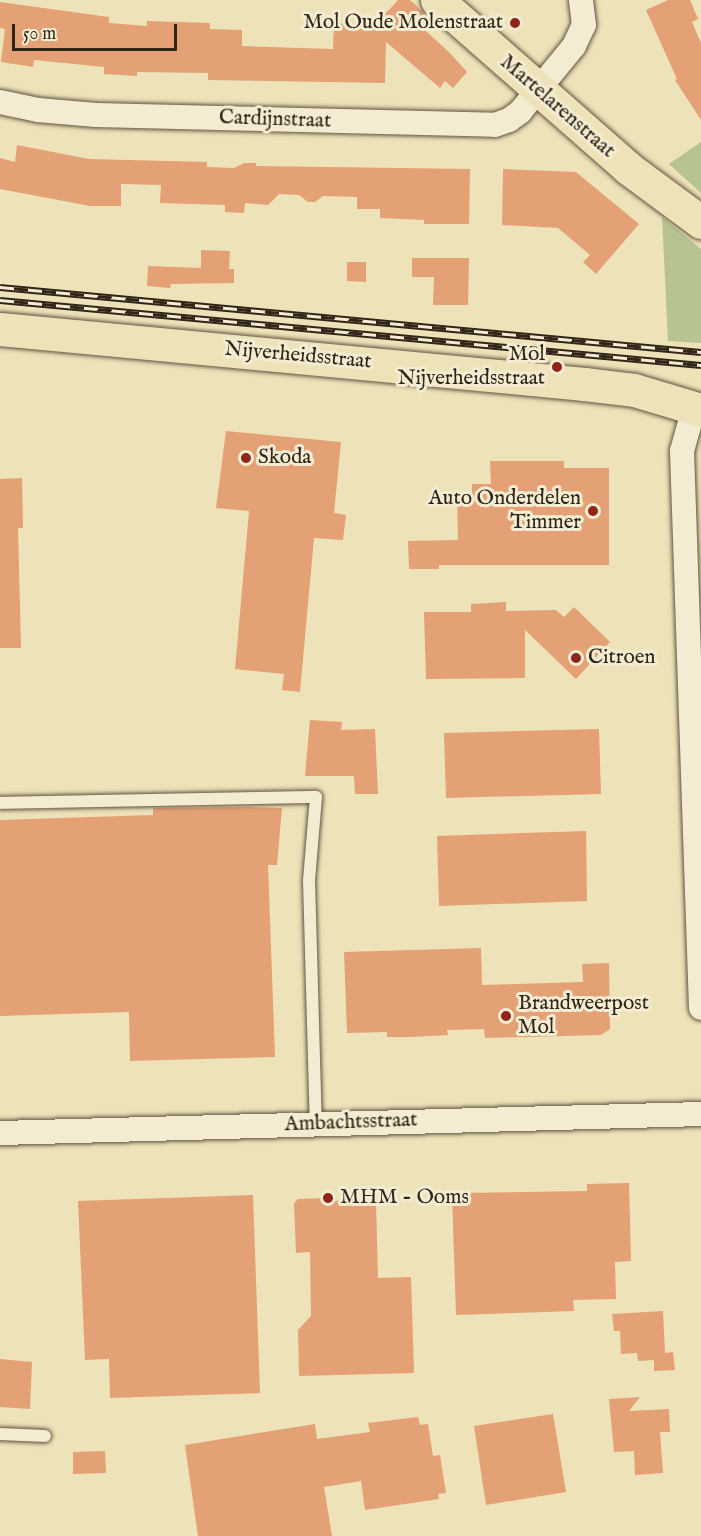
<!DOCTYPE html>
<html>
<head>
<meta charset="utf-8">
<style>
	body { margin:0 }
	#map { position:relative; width:701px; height:1536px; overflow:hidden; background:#eee2b9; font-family:"IM FELL English",serif }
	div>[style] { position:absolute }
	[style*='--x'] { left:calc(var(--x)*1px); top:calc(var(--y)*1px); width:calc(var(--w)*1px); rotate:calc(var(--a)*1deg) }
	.green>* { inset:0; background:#b7c390 }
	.building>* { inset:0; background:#e3a175 }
	.roads { filter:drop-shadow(0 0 2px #605441) drop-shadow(0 0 2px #605441) }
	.service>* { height:12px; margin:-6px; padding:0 6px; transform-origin:6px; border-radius:6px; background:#f4ecd2 }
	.minor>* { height:24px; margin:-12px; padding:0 12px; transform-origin:12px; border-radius:12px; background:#f4ecd2 }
	.primary>* { height:33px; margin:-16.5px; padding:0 16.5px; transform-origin:16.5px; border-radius:16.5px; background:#eee2b9 }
	.rail>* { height:7px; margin-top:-3.5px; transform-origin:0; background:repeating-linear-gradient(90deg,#f4ecd2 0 14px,#312519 0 28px); box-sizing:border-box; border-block:2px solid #312519 }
	.dots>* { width:16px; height:16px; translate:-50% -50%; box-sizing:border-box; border:3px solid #f4ecd2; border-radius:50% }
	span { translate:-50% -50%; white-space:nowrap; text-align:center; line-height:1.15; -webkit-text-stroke:6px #f4ecd2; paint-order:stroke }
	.poi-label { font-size:21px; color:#312519 }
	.right { translate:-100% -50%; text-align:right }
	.left { translate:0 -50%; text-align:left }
	.street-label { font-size:21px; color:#312519 }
	.scale { position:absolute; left:12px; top:24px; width:165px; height:27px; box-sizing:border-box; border:3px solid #312519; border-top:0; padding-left:8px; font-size:18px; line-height:21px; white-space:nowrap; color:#312519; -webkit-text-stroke:4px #f4ecd2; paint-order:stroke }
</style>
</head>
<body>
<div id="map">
	<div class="green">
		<div style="clip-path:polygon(701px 142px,701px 193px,669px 164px)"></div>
		<div style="clip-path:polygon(662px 217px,701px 249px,701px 343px,668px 341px)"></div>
	</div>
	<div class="building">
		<div style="clip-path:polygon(398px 0,410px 0,422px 11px,424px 13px,416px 22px,450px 53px,467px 72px,453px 88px,445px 81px,440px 88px,386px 42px,385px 83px,208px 80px,208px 73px,137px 72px,137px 76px,104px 74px,104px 67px,34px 60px,33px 67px,1px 62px,5px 29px,0 28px,0 2px,109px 17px,109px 23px,147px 26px,147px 21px,210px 23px,210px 29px,242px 30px,242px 46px,333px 49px,334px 23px,379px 25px,379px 12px,387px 12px)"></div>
		<div style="clip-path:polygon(668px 0,690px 0,698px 19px,692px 22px,701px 43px,701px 120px,675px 80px,677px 79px,646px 10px)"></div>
		<div style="clip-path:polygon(17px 145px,89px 159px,207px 162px,207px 167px,234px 168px,244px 163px,256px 163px,256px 166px,470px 169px,469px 224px,424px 224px,424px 220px,380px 218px,380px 209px,357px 209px,357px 197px,323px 196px,315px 202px,308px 202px,299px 195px,279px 194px,268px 205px,245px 203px,244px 213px,225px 212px,225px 205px,160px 203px,161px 185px,121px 184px,121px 206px,90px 206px,0 189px,0 158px,15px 162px)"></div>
		<div style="clip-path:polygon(503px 169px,576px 172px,639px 224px,596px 274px,583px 262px,590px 255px,558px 228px,502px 225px)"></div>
		<div style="clip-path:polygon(201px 250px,230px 251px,229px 269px,234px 269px,234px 283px,171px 284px,170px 288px,147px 286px,148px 266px,201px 268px)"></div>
		<div style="clip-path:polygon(412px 258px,469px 258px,468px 305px,433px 305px,434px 277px,412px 277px)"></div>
		<div style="clip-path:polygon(347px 262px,366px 262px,366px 282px,347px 281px)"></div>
		<div style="clip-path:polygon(226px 431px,341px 442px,334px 513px,346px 515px,343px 540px,314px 538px,300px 692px,282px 690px,284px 674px,235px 669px,249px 511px,216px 508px)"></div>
		<div style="clip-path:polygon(490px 461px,564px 461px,564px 468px,609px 468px,609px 565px,439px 565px,439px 569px,409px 569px,408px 541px,458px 540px,457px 494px,472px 494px,472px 484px,491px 484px)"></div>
		<div style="clip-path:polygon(22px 478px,23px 528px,18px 528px,21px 648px,0 648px,0 479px)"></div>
		<div style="clip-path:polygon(506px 602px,506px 611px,556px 610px,564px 617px,574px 607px,610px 642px,576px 679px,525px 630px,525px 678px,426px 679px,424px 612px,471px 612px,471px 604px)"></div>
		<div style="clip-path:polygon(310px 720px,342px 722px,341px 730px,375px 729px,378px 794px,355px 794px,354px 776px,305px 776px)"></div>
		<div style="clip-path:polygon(599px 729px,601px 794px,446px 798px,444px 733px)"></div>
		<div style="clip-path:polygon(248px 807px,282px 808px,277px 865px,268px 865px,275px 1057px,130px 1061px,129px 1012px,0 1016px,0 820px,153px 815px,153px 808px)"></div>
		<div style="clip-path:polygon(586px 831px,587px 901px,439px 906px,437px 836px)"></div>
		<div style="clip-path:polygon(481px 948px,482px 985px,583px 982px,582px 964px,609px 963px,610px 1029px,601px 1035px,485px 1038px,484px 1029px,447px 1030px,448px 1035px,412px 1037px,387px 1037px,387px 1032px,347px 1033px,344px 952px)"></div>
		<div style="clip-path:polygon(629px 1183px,631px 1261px,615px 1262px,616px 1299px,573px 1300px,574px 1311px,456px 1315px,452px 1195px,456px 1196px,456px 1193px,587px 1191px,587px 1184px)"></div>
		<div style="clip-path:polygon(253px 1195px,260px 1393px,110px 1398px,109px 1359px,85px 1360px,78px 1201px)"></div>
		<div style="clip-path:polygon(328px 1198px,328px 1201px,376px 1200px,378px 1278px,411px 1277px,414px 1373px,299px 1376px,298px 1330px,311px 1316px,310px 1252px,296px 1253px,294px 1203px,298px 1199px)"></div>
		<div style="clip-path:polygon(663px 1311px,665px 1353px,673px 1352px,675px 1370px,654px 1371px,654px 1360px,638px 1361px,637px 1353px,621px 1354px,620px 1331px,614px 1331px,612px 1314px)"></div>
		<div style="clip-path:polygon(0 1359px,32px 1362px,30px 1409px,0 1407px)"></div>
		<div style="clip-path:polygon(640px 1397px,629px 1411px,669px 1409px,670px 1432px,660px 1432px,663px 1473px,635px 1475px,634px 1451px,614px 1452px,609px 1399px)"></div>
		<div style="clip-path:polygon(553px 1414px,566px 1492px,486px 1505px,474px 1426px)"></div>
		<div style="clip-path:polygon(418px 1417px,420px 1425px,428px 1424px,433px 1456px,440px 1455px,446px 1493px,438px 1494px,439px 1499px,365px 1510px,361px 1481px,324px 1487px,332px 1536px,198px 1536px,185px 1445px,315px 1424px,317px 1439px,370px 1432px,368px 1423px)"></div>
		<div style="clip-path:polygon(105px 1451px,106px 1473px,73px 1474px,73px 1452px)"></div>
	</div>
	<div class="roads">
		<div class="service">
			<div style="--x:0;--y:803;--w:316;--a:-1.1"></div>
			<div style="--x:316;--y:797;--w:83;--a:94.8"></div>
			<div style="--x:309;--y:880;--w:244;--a:88.4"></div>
			<div style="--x:0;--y:1434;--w:45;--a:2.5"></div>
		</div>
		<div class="minor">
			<div style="--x:0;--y:102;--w:39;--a:12"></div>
			<div style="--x:38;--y:110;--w:58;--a:4.9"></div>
			<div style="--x:96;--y:115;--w:399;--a:1.4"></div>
			<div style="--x:495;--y:125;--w:15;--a:-20"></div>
			<div style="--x:509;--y:120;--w:14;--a:-36"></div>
			<div style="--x:520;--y:112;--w:85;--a:-50.7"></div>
			<div style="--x:574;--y:46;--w:23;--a:-65"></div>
			<div style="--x:584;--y:25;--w:25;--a:-97"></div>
			<div style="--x:694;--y:408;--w:45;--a:105.6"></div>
			<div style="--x:682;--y:451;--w:557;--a:88.05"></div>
			<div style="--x:0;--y:1133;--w:701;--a:-1.55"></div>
		</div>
		<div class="primary">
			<div style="--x:437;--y:0;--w:254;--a:41.3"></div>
			<div style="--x:628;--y:168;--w:91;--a:36.5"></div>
			<div style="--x:0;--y:329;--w:587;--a:5.38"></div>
			<div style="--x:584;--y:384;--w:50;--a:6.8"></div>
			<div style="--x:634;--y:390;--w:70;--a:16.6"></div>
		</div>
	</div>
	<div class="rail">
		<div style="--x:0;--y:287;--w:704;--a:5.3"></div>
		<div style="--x:0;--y:300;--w:704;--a:5.3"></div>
	</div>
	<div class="dots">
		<div style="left:515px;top:23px;background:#8f2418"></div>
		<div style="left:557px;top:367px;background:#8f2418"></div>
		<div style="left:246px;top:458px;background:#8f2418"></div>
		<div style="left:593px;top:511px;background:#8f2418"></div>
		<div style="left:576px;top:658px;background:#8f2418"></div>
		<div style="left:506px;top:1016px;background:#8f2418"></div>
		<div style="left:328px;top:1198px;background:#8f2418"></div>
	</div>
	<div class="poi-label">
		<span class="right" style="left:503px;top:23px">Mol Oude Molenstraat</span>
		<span class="right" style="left:545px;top:367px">Mol<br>Nijverheidsstraat</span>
		<span class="left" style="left:258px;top:458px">Skoda</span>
		<span class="right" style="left:581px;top:511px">Auto Onderdelen<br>Timmer</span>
		<span class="left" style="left:588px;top:658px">Citroen</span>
		<span class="left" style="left:518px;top:1016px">Brandweerpost<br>Mol</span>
		<span class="left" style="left:340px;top:1198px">MHM - Ooms</span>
	</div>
	<div class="street-label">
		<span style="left:557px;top:107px;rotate:41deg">Martelarenstraat</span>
		<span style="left:275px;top:120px;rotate:2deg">Cardijnstraat</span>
		<span style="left:298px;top:356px;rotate:5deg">Nijverheidsstraat</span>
		<span style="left:351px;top:1123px;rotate:-2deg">Ambachtsstraat</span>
	</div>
	<div class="scale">50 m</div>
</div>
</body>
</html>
